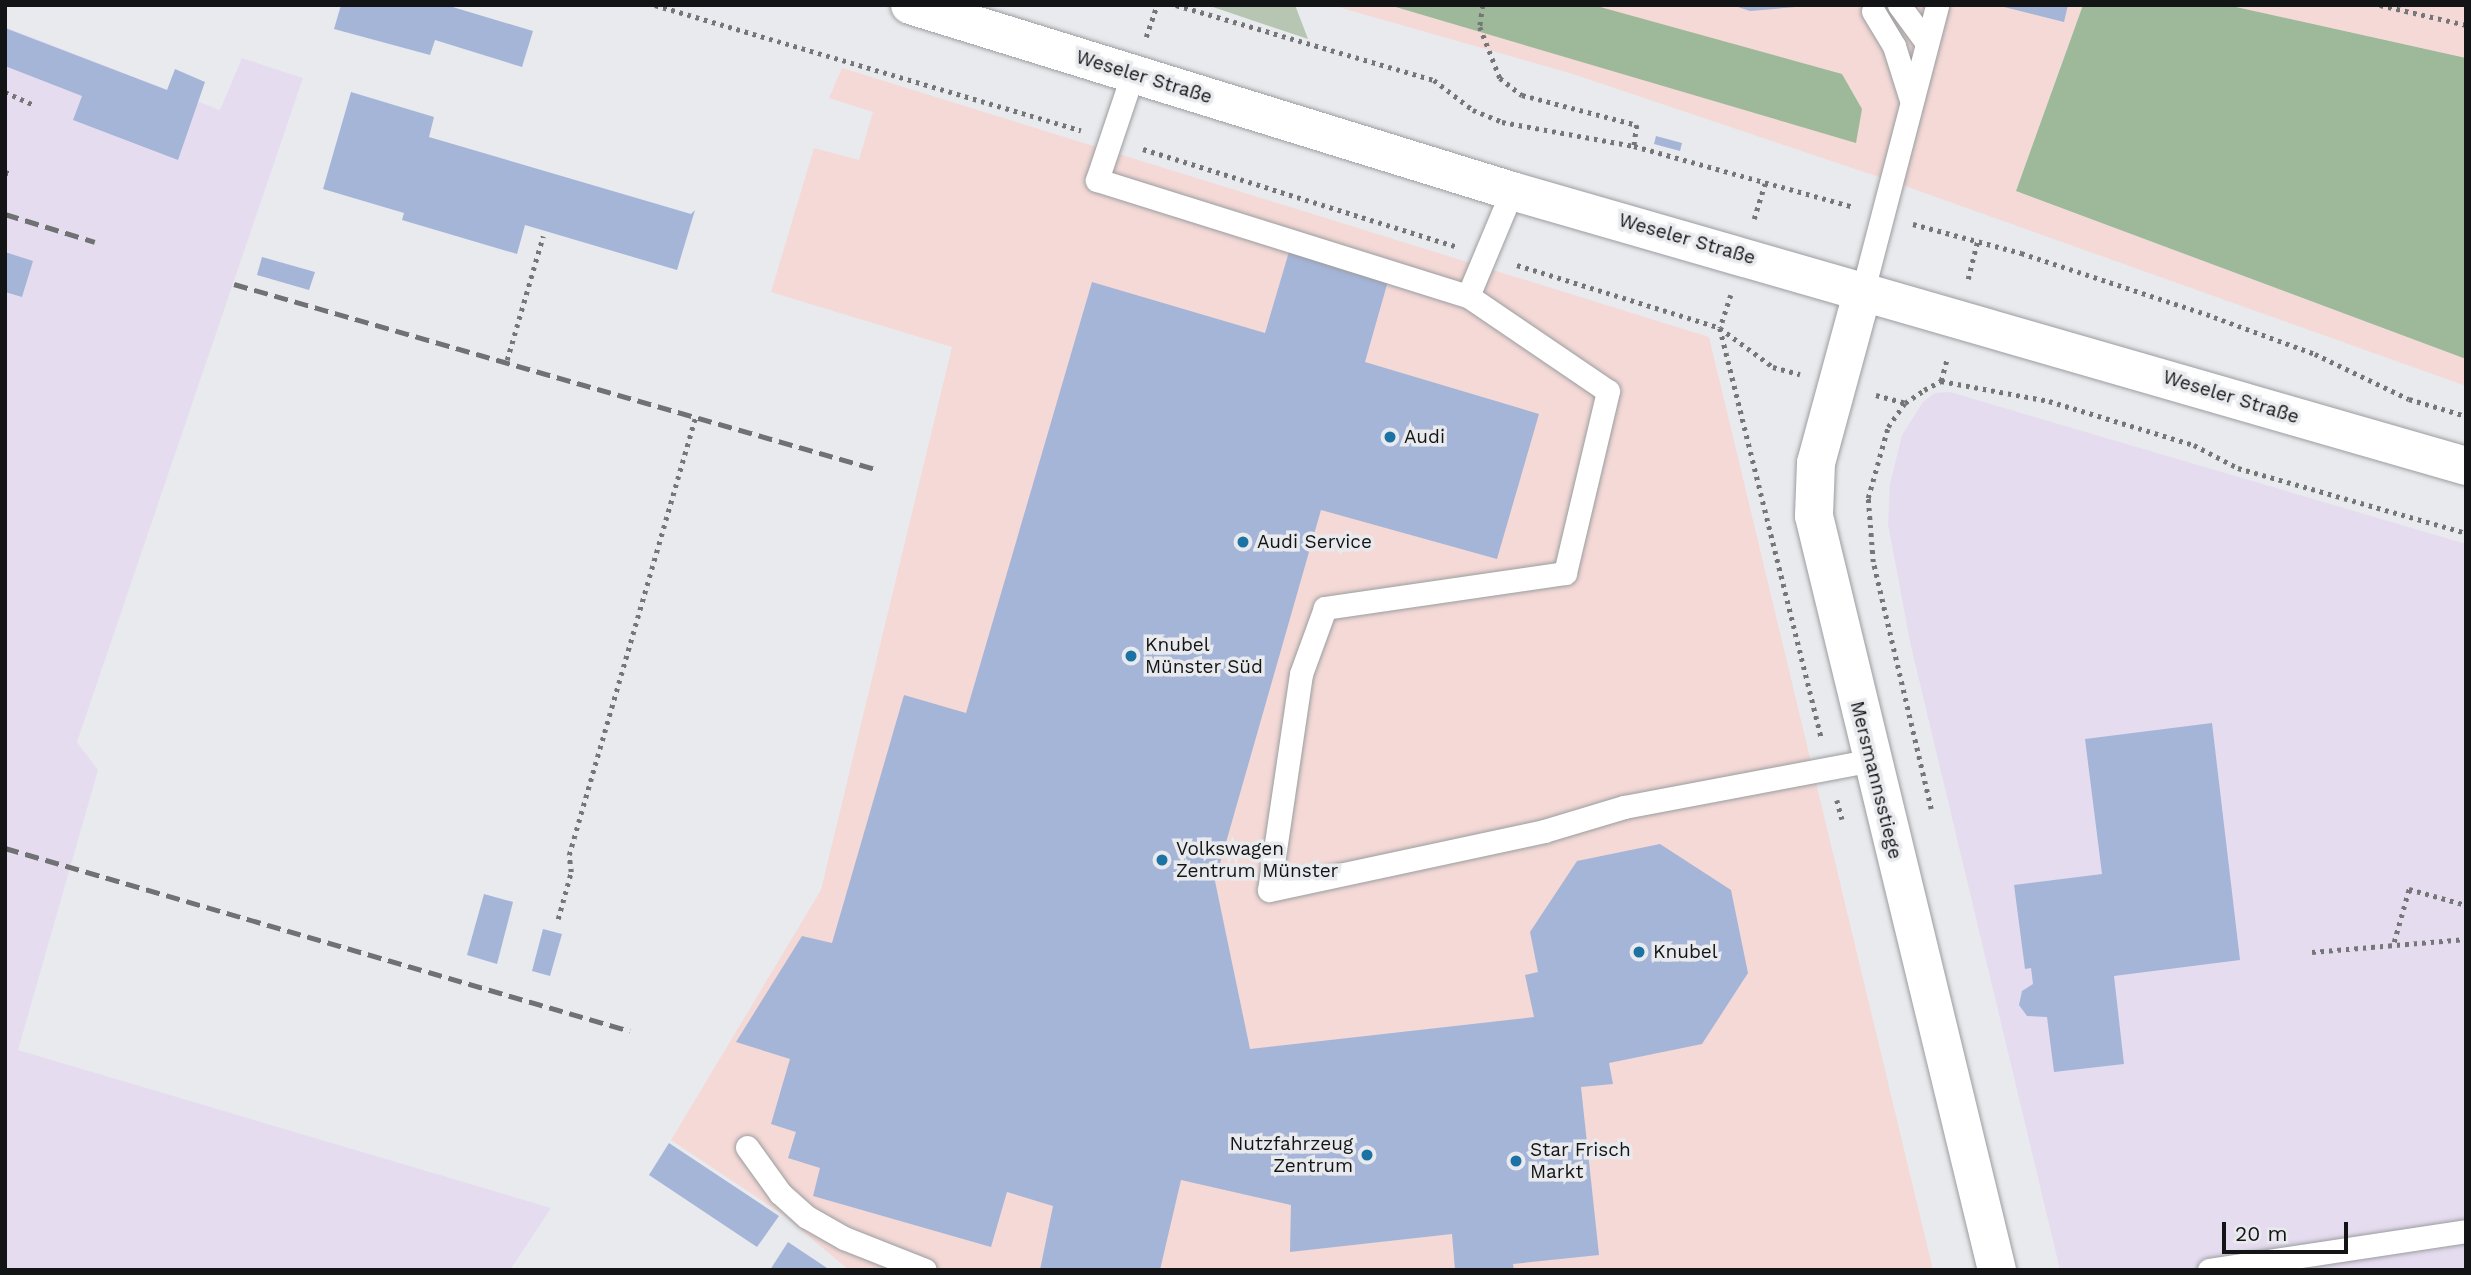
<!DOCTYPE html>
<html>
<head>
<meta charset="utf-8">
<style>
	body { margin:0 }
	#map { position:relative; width:2471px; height:1275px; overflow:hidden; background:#e9eaee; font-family:"Work Sans",sans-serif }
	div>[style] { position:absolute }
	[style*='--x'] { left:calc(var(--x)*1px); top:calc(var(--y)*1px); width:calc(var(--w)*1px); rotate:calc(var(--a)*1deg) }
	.commercial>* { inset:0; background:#f4d9d6 }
	.industrial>* { inset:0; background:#e6dcf0 }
	.green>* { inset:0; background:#b6c6b2 }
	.forest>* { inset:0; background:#9eb999 }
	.building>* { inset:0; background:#a5b5d8 }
	.path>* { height:4.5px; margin-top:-2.25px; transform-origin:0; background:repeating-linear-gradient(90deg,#757678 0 3.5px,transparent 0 8.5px) }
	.roads { filter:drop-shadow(0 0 2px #9b9da0) drop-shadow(0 0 2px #9b9da0) }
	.lane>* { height:23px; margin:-11.5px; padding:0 11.5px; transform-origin:11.5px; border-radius:11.5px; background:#fff }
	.secondary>* { height:38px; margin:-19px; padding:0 19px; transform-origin:19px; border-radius:19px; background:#fff }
	.rail>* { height:5px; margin-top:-2.5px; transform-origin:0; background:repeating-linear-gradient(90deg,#707173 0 14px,transparent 0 21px) }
	.dots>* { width:19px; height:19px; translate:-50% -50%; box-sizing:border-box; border:4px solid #e9eaee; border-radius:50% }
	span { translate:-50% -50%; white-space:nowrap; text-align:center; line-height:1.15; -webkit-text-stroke:7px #e9eaee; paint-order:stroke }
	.street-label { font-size:19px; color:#131415 }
	.poi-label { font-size:19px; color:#131415 }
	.left { translate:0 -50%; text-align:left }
	.right { translate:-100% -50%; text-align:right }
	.frame { position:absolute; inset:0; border:7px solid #131415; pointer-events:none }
	.scale { position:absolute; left:2222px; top:1222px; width:126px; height:32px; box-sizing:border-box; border:4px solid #131415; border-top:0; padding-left:9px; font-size:21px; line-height:24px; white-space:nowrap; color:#131415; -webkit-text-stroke:5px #e9eaee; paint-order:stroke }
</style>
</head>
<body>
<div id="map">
	<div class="commercial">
		<div style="clip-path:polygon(1331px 5px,2083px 5px,2016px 191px,2466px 359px,2466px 386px,1891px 181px,1573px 74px)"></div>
		<div style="clip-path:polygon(2227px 5px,2466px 5px,2466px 58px)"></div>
		<div style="clip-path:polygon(842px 68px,1709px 337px,1933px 1270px,849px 1270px,782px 1214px,671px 1140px,821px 890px,952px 347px,771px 292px,814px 148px,859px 160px,873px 112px,829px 98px)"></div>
	</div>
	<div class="industrial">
		<div style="clip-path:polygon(5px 27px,220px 110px,242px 58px,303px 78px,77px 742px,98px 770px,18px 1050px,551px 1208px,510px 1270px,5px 1270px)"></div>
		<div style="clip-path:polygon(1950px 392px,2466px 544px,2466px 1270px,2060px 1270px,1910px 642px,1888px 524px,1890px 484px,1902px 435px,1923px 402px,1935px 393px)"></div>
	</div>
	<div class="green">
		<div style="clip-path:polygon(1207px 5px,1295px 5px,1308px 39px)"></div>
	</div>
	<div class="forest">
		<div style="clip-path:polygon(1389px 5px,1593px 5px,1842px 74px,1862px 109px,1856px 143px)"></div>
		<div style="clip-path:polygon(2083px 5px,2227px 5px,2466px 58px,2466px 359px,2016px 191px)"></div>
	</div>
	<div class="building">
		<div style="clip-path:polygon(341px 5px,446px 5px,533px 31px,522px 67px,435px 40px,430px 55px,334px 29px)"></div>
		<div style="clip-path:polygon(1732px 5px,1796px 5px,1796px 7px,1750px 11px)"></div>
		<div style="clip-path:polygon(1996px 5px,2068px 5px,2064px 22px)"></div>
		<div style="clip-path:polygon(5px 28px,167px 90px,175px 69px,205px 82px,178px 160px,73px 120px,82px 96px,5px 66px)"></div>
		<div style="clip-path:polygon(351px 92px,434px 117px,429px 137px,691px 214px,695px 210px,677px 270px,525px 225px,517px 254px,402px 220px,404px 213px,323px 189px)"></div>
		<div style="clip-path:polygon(1656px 136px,1682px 143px,1680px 151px,1654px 144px)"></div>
		<div style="clip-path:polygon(1291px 245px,1390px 274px,1365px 362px,1539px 414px,1497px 559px,1321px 510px,1215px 881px,1250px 1049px,1534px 1017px,1525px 975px,1538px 972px,1530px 932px,1577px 861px,1660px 844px,1731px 890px,1748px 973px,1702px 1044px,1609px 1063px,1613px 1084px,1581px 1087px,1599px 1255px,1513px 1264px,1514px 1270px,1455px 1270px,1452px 1234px,1290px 1252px,1291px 1205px,1181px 1180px,1160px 1270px,1040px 1270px,1053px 1206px,1007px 1192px,991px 1247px,813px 1196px,820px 1168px,788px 1158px,796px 1132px,771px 1124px,790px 1059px,736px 1042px,802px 936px,832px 943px,904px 695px,966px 713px,1092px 282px,1265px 333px)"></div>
		<div style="clip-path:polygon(5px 252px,33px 261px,22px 297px,5px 292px)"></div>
		<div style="clip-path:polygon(262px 257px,315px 272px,309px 290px,257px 275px)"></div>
		<div style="clip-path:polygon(2212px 723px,2240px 960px,2114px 976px,2124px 1064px,2054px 1072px,2047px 1017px,2027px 1016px,2019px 1005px,2022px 991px,2033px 984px,2031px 968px,2025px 969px,2014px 885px,2102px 874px,2085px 739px)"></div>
		<div style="clip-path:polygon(484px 894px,513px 902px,497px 964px,467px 955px)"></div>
		<div style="clip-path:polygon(543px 929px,562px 934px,550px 976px,532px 971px)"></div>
		<div style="clip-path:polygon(669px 1143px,779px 1216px,757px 1247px,649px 1175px)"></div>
		<div style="clip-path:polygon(788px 1242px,830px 1270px,770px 1270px)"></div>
	</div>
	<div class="path">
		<div style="--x:655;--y:5;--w:444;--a:16.4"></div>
		<div style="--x:1176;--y:5;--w:269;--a:16.2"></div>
		<div style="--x:1434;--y:80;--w:49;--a:37.6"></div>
		<div style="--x:1473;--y:110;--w:31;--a:22"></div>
		<div style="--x:1502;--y:122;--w:134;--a:10.3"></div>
		<div style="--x:1634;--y:146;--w:225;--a:15.5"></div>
		<div style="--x:1483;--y:5;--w:22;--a:98"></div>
		<div style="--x:1480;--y:27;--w:55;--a:68.6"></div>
		<div style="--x:1500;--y:78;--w:28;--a:38"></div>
		<div style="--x:1522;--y:95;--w:119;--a:14.6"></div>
		<div style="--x:1637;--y:125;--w:21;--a:98"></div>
		<div style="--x:2380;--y:5;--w:88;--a:13.1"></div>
		<div style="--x:1146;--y:37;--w:34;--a:-71"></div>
		<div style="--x:5;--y:92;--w:32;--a:24"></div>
		<div style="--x:1143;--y:149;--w:327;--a:17.3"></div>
		<div style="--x:5;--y:172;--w:7;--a:16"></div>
		<div style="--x:1754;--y:219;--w:37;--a:-73"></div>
		<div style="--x:1913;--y:224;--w:112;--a:15"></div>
		<div style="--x:2021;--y:253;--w:203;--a:18.3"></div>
		<div style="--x:2214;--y:317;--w:108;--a:20.1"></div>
		<div style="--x:2315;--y:354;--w:104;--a:25.6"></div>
		<div style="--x:2409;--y:399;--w:59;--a:16.6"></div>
		<div style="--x:1517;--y:265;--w:213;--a:17.2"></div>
		<div style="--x:1720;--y:328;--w:66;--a:36.3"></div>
		<div style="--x:1773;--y:367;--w:28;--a:15"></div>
		<div style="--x:1968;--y:279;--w:38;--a:-76"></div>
		<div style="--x:1731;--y:295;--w:35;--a:108"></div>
		<div style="--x:1720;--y:328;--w:421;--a:76.1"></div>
		<div style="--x:507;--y:360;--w:129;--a:-73.8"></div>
		<div style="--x:1941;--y:381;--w:23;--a:-75"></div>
		<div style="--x:1876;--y:395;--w:30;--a:15"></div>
		<div style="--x:1837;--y:800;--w:20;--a:75"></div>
		<div style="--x:1931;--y:809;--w:254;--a:-103.2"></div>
		<div style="--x:1873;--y:562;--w:64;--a:-94.5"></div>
		<div style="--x:1868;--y:498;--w:74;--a:-74.3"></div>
		<div style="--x:1888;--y:427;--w:29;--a:-55"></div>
		<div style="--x:1905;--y:403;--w:23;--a:-34"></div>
		<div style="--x:1924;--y:390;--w:19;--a:-28"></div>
		<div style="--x:1941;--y:381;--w:110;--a:10.5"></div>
		<div style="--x:2049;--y:401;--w:152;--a:16.9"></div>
		<div style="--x:2194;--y:445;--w:50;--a:27.6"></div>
		<div style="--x:2238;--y:468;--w:237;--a:15.9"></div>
		<div style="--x:558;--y:919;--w:49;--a:-74.5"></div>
		<div style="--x:571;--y:872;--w:17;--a:-97"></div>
		<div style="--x:569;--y:855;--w:457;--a:-73.9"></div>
		<div style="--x:2394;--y:942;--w:55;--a:-74.2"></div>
		<div style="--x:2409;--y:889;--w:59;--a:15.7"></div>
		<div style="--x:2312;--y:952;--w:155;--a:-4.8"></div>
	</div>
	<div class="roads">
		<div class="lane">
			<div style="--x:1899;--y:5;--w:47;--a:53.6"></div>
			<div style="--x:1873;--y:11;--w:41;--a:59"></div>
			<div style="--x:1894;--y:46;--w:57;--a:72.5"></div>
			<div style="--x:1133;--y:73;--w:113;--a:108.6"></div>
			<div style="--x:1097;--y:180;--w:389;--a:17.4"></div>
			<div style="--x:1468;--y:296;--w:169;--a:34.2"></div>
			<div style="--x:1608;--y:391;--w:187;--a:103.3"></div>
			<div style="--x:1565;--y:573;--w:243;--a:171.7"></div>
			<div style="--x:1325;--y:608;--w:70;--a:110"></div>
			<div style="--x:1301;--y:674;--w:218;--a:98.4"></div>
			<div style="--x:1269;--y:890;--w:281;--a:-12.1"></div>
			<div style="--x:1544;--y:831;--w:84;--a:-16.7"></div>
			<div style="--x:1624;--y:807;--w:252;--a:-10.7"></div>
			<div style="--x:1863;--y:290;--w:294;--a:-75.4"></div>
			<div style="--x:1468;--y:296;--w:114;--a:-67.3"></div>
			<div style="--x:747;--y:1147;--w:57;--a:54.3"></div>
			<div style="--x:780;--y:1193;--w:36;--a:42"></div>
			<div style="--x:807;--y:1217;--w:43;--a:29.6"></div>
			<div style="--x:844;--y:1238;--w:87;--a:21.6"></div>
			<div style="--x:2209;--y:1270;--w:260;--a:-8.6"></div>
		</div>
		<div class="secondary">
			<div style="--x:910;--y:5;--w:630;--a:17.17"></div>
			<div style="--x:1512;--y:191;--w:993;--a:16.08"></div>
			<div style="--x:1863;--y:290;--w:179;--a:105.2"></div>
			<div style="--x:1816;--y:463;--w:53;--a:92.2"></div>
			<div style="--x:1814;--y:516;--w:776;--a:76.36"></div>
		</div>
	</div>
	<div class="rail">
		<div style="--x:5;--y:214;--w:94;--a:17.3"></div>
		<div style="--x:234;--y:284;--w:667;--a:16.1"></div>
		<div style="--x:5;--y:848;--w:651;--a:16.32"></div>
	</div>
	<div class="dots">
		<div style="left:1390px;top:437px;background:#1c73a3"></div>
		<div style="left:1243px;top:542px;background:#1c73a3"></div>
		<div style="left:1131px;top:656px;background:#1c73a3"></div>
		<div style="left:1162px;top:860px;background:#1c73a3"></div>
		<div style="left:1639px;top:952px;background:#1c73a3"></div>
		<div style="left:1367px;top:1155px;background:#1c73a3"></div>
		<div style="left:1516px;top:1161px;background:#1c73a3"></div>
	</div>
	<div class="street-label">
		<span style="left:1144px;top:77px;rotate:17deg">Weseler Straße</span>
		<span style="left:1687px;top:239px;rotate:16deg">Weseler Straße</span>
		<span style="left:2231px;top:397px;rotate:17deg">Weseler Straße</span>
		<span style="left:1876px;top:780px;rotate:76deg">Mersmannsstiege</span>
	</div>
	<div class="poi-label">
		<span class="left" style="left:1404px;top:437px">Audi</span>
		<span class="left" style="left:1257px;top:542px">Audi Service</span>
		<span class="left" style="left:1145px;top:656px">Knubel<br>Münster Süd</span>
		<span class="left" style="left:1176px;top:860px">Volkswagen<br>Zentrum Münster</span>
		<span class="left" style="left:1653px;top:952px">Knubel</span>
		<span class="right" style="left:1353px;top:1155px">Nutzfahrzeug<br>Zentrum</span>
		<span class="left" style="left:1530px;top:1161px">Star Frisch<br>Markt</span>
	</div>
	<div class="frame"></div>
	<div class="scale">20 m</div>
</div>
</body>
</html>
